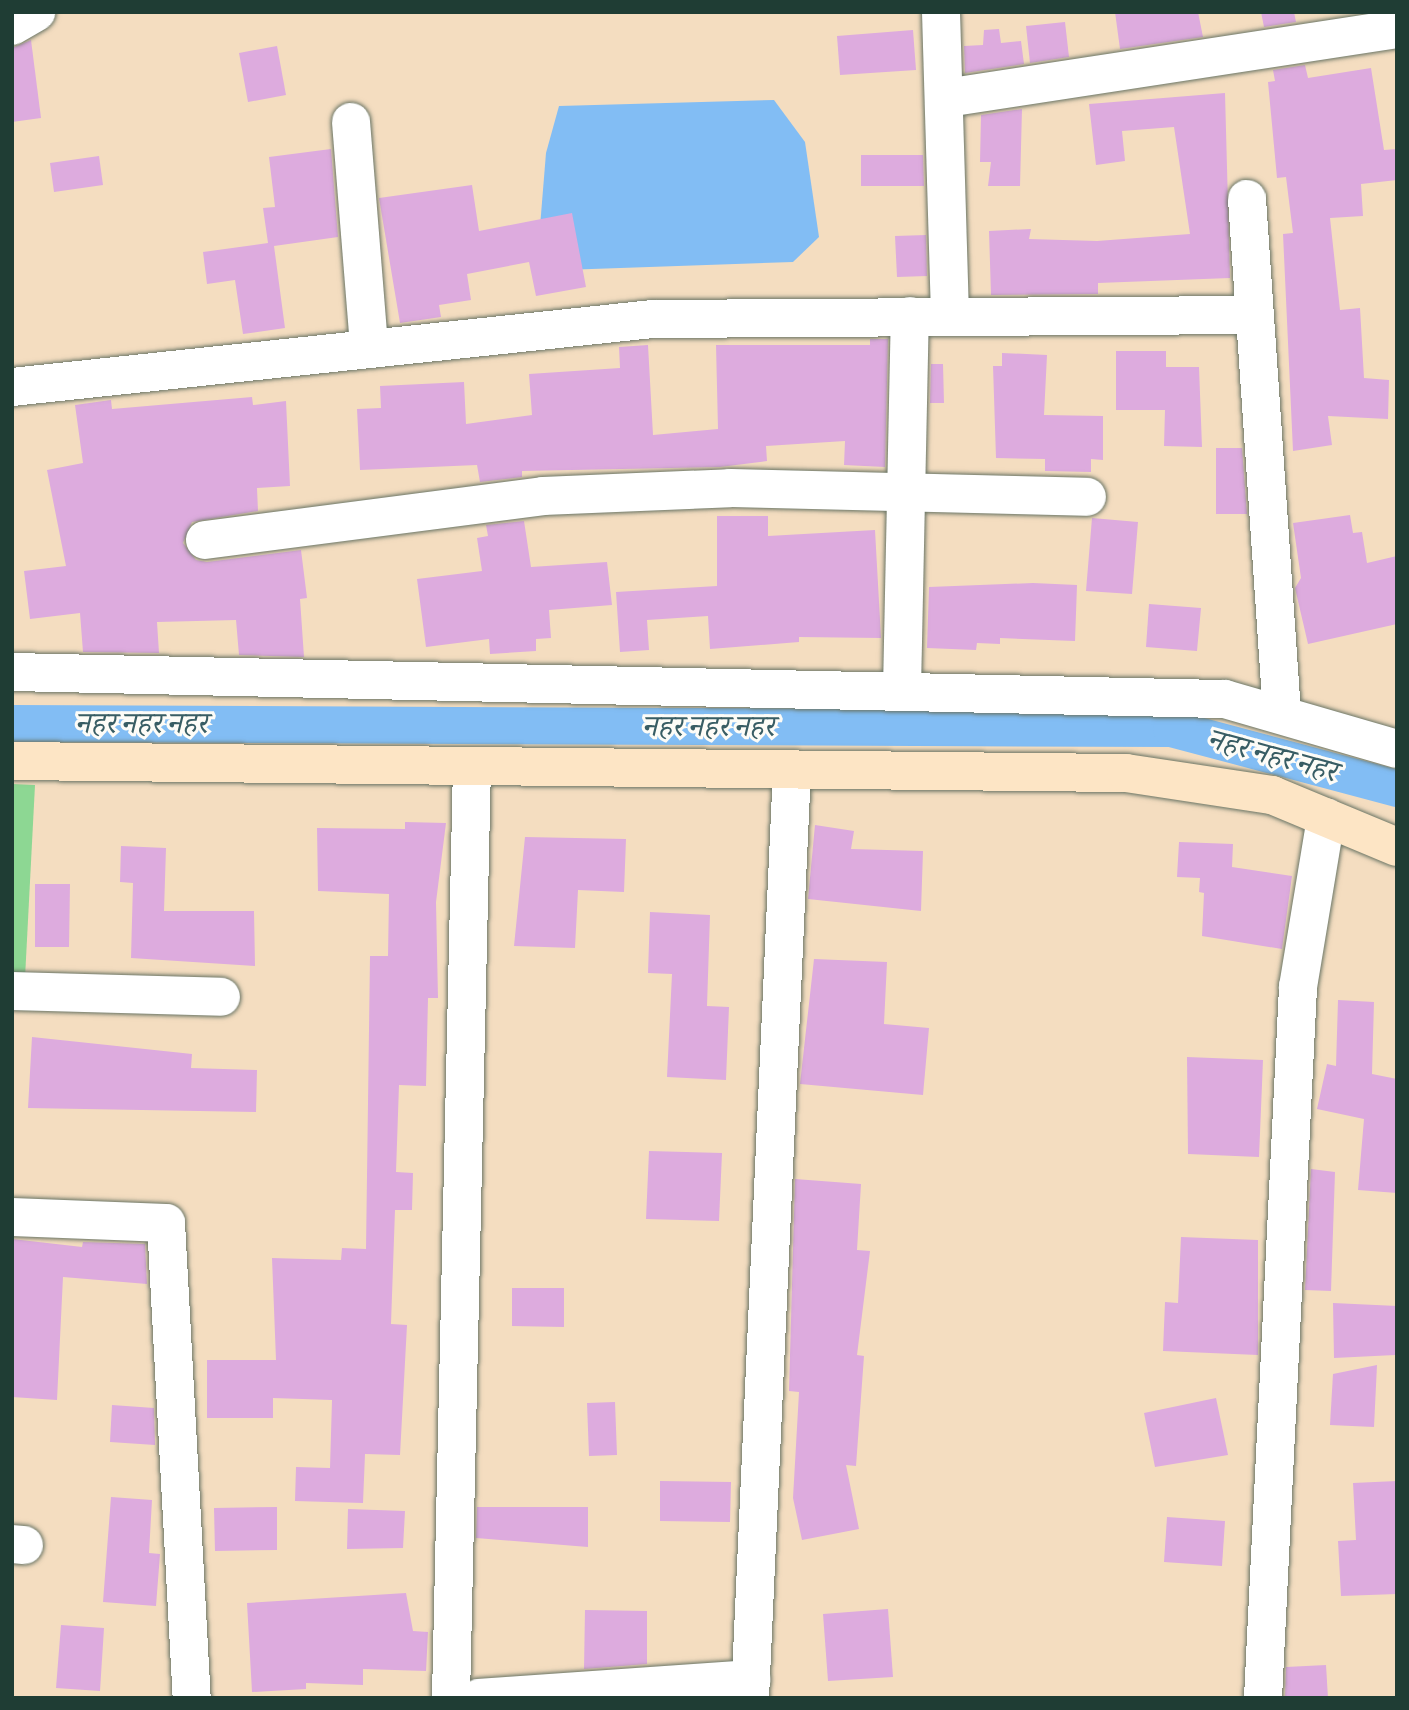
<!DOCTYPE html>
<html>
<head>
<meta charset="utf-8">
<style>
	body { margin:0 }
	#map { position:relative; width:1409px; height:1710px; overflow:hidden; background:#f4ddc0; font-family:Alegreya,"Noto Serif Devanagari",serif }
	div>[style] { position:absolute }
	[style*='--x'] { left:calc(var(--x)*1px); top:calc(var(--y)*1px); width:calc(var(--w)*1px); rotate:calc(var(--a)*1deg) }
	.green>* { inset:0; background:#8dd793 }
	.water>* { inset:0; background:#82bdf4 }
	.canal>* { height:37px; margin:-18.5px; padding:0 18.5px; transform-origin:18.5px; border-radius:18.5px; background:#82bdf4 }
	.building>* { inset:0; background:#ddabde }
	.roads { filter:drop-shadow(0 0 2px #6a7565) drop-shadow(0 0 2px #6a7565) }
	.minor>* { height:38px; margin:-19px; padding:0 19px; transform-origin:19px; border-radius:19px; background:#fff }
	.secondary>* { height:38px; margin:-19px; padding:0 19px; transform-origin:19px; border-radius:19px; background:#fde5c5 }
	span { translate:-50% -50%; white-space:nowrap; text-align:center; line-height:1.15; -webkit-text-stroke:6px #fdfcf7; paint-order:stroke }
	.water-label { font-size:30px; color:#385d64; font-style:italic }
	.frame { position:absolute; inset:0; border:14px solid #1f3d34; pointer-events:none }
</style>
</head>
<body>
<div id="map">
	<div class="green">
		<div style="clip-path:polygon(12px 784px,35px 785px,25px 978px,12px 977px)"></div>
	</div>
	<div class="water">
		<div style="clip-path:polygon(774px 100px,805px 142px,819px 237px,793px 262px,563px 270px,539px 239px,546px 153px,559px 106px)"></div>
	</div>
	<div class="canal">
		<div style="--x:12;--y:723;--w:1159;--a:0.25"></div>
		<div style="--x:1171;--y:728;--w:234;--a:14.9"></div>
	</div>
	<div class="building">
		<div style="clip-path:polygon(1115px 12px,1198px 12px,1203px 37px,1120px 49px)"></div>
		<div style="clip-path:polygon(1261px 12px,1294px 12px,1296px 22px,1264px 27px)"></div>
		<div style="clip-path:polygon(1065px 22px,1069px 57px,1030px 63px,1026px 26px)"></div>
		<div style="clip-path:polygon(999px 29px,1001px 43px,1021px 41px,1024px 64px,965px 73px,964px 46px,983px 45px,984px 30px)"></div>
		<div style="clip-path:polygon(913px 30px,916px 70px,840px 75px,837px 36px)"></div>
		<div style="clip-path:polygon(31px 40px,41px 118px,12px 122px,12px 48px)"></div>
		<div style="clip-path:polygon(277px 46px,286px 95px,248px 102px,239px 53px)"></div>
		<div style="clip-path:polygon(1305px 65px,1308px 78px,1371px 68px,1384px 150px,1397px 149px,1397px 180px,1361px 184px,1363px 216px,1330px 218px,1340px 310px,1360px 308px,1364px 378px,1389px 380px,1388px 419px,1328px 416px,1332px 445px,1293px 451px,1283px 234px,1293px 233px,1286px 177px,1277px 178px,1268px 82px,1275px 81px,1273px 70px)"></div>
		<div style="clip-path:polygon(1225px 93px,1230px 278px,1098px 283px,1098px 294px,991px 295px,989px 231px,1031px 229px,1029px 239px,1097px 241px,1190px 234px,1174px 127px,1122px 131px,1125px 161px,1096px 165px,1089px 104px)"></div>
		<div style="clip-path:polygon(1022px 109px,1020px 186px,988px 186px,991px 162px,980px 162px,981px 115px)"></div>
		<div style="clip-path:polygon(331px 149px,338px 237px,274px 246px,285px 328px,243px 334px,235px 280px,207px 284px,203px 252px,268px 243px,263px 208px,275px 207px,269px 157px)"></div>
		<div style="clip-path:polygon(861px 155px,923px 155px,924px 186px,861px 186px)"></div>
		<div style="clip-path:polygon(99px 156px,103px 185px,54px 192px,50px 163px)"></div>
		<div style="clip-path:polygon(472px 185px,479px 231px,572px 213px,586px 287px,536px 296px,529px 262px,467px 274px,471px 300px,439px 305px,441px 317px,400px 323px,379px 198px)"></div>
		<div style="clip-path:polygon(926px 235px,927px 276px,897px 277px,895px 236px)"></div>
		<div style="clip-path:polygon(870px 339px,888px 339px,885px 467px,844px 465px,845px 441px,766px 446px,767px 461px,720px 467px,522px 471px,522px 477px,480px 482px,477px 465px,360px 470px,357px 409px,381px 408px,380px 386px,464px 382px,466px 424px,532px 415px,529px 374px,620px 368px,619px 347px,648px 345px,653px 435px,718px 429px,716px 345px,870px 345px)"></div>
		<div style="clip-path:polygon(1116px 351px,1166px 351px,1166px 367px,1199px 367px,1202px 447px,1164px 446px,1165px 410px,1116px 410px)"></div>
		<div style="clip-path:polygon(1002px 353px,1047px 355px,1044px 415px,1103px 416px,1103px 460px,1091px 459px,1091px 472px,1045px 471px,1045px 459px,996px 458px,993px 366px,1002px 366px)"></div>
		<div style="clip-path:polygon(931px 364px,943px 364px,944px 403px,930px 403px)"></div>
		<div style="clip-path:polygon(252px 397px,253px 405px,286px 401px,290px 486px,257px 488px,258px 511px,192px 522px,183px 543px,196px 560px,207px 562px,301px 550px,307px 598px,300px 599px,304px 657px,239px 655px,236px 620px,157px 622px,159px 653px,83px 652px,80px 613px,30px 619px,24px 571px,66px 566px,47px 470px,83px 463px,75px 405px,111px 400px,112px 409px)"></div>
		<div style="clip-path:polygon(1216px 448px,1242px 448px,1247px 514px,1216px 514px)"></div>
		<div style="clip-path:polygon(1350px 515px,1353px 533px,1362px 532px,1367px 563px,1397px 556px,1397px 624px,1308px 644px,1295px 588px,1301px 578px,1293px 523px)"></div>
		<div style="clip-path:polygon(717px 516px,768px 516px,768px 536px,875px 530px,881px 638px,799px 637px,799px 642px,710px 649px,708px 616px,647px 620px,649px 650px,620px 652px,616px 592px,717px 586px)"></div>
		<div style="clip-path:polygon(1092px 518px,1138px 522px,1132px 594px,1086px 591px)"></div>
		<div style="clip-path:polygon(524px 521px,531px 567px,607px 562px,612px 605px,549px 610px,551px 638px,536px 639px,536px 651px,490px 654px,489px 639px,426px 647px,417px 579px,482px 571px,477px 538px,488px 536px,486px 525px)"></div>
		<div style="clip-path:polygon(1033px 583px,1077px 585px,1075px 641px,1000px 638px,1000px 644px,977px 643px,976px 650px,927px 648px,929px 587px)"></div>
		<div style="clip-path:polygon(1149px 604px,1201px 608px,1197px 651px,1146px 647px)"></div>
		<div style="clip-path:polygon(405px 822px,446px 823px,436px 902px,438px 998px,428px 998px,426px 1086px,399px 1085px,396px 1172px,413px 1173px,412px 1210px,395px 1210px,391px 1324px,407px 1325px,400px 1455px,365px 1454px,363px 1503px,295px 1501px,296px 1467px,330px 1468px,332px 1400px,273px 1398px,273px 1418px,207px 1418px,207px 1360px,276px 1360px,272px 1258px,341px 1260px,342px 1248px,366px 1249px,370px 956px,388px 956px,389px 894px,318px 891px,317px 828px,405px 829px)"></div>
		<div style="clip-path:polygon(815px 825px,854px 831px,851px 849px,923px 851px,921px 911px,808px 899px)"></div>
		<div style="clip-path:polygon(525px 837px,626px 839px,624px 892px,578px 890px,575px 948px,514px 946px)"></div>
		<div style="clip-path:polygon(1179px 842px,1233px 844px,1232px 867px,1292px 876px,1282px 949px,1202px 936px,1204px 893px,1199px 892px,1200px 878px,1177px 877px)"></div>
		<div style="clip-path:polygon(121px 846px,166px 848px,164px 911px,254px 911px,255px 966px,131px 958px,133px 883px,120px 882px)"></div>
		<div style="clip-path:polygon(35px 884px,70px 884px,69px 947px,35px 947px)"></div>
		<div style="clip-path:polygon(650px 912px,710px 915px,707px 1006px,729px 1007px,726px 1080px,667px 1077px,672px 974px,648px 973px)"></div>
		<div style="clip-path:polygon(814px 959px,887px 962px,884px 1024px,929px 1028px,923px 1095px,800px 1084px)"></div>
		<div style="clip-path:polygon(1338px 1000px,1374px 1002px,1372px 1074px,1397px 1079px,1397px 1193px,1358px 1190px,1364px 1119px,1317px 1109px,1327px 1064px,1336px 1066px)"></div>
		<div style="clip-path:polygon(32px 1037px,192px 1054px,191px 1068px,257px 1070px,256px 1112px,28px 1108px)"></div>
		<div style="clip-path:polygon(1187px 1057px,1263px 1060px,1259px 1157px,1188px 1154px)"></div>
		<div style="clip-path:polygon(649px 1151px,722px 1153px,719px 1221px,646px 1219px)"></div>
		<div style="clip-path:polygon(1311px 1169px,1335px 1172px,1331px 1291px,1305px 1290px)"></div>
		<div style="clip-path:polygon(795px 1179px,861px 1184px,857px 1250px,870px 1251px,857px 1355px,864px 1356px,856px 1466px,846px 1465px,859px 1529px,802px 1540px,793px 1498px,799px 1392px,789px 1391px)"></div>
		<div style="clip-path:polygon(1181px 1237px,1258px 1240px,1258px 1355px,1163px 1351px,1165px 1302px,1178px 1303px)"></div>
		<div style="clip-path:polygon(12px 1239px,82px 1247px,83px 1242px,145px 1244px,147px 1284px,63px 1277px,57px 1400px,12px 1397px)"></div>
		<div style="clip-path:polygon(512px 1288px,564px 1288px,564px 1327px,512px 1326px)"></div>
		<div style="clip-path:polygon(1333px 1303px,1397px 1306px,1395px 1355px,1334px 1358px)"></div>
		<div style="clip-path:polygon(1377px 1365px,1374px 1427px,1330px 1425px,1333px 1374px)"></div>
		<div style="clip-path:polygon(1216px 1398px,1228px 1455px,1155px 1467px,1144px 1413px)"></div>
		<div style="clip-path:polygon(615px 1402px,617px 1455px,589px 1456px,587px 1403px)"></div>
		<div style="clip-path:polygon(112px 1405px,154px 1408px,155px 1445px,110px 1442px)"></div>
		<div style="clip-path:polygon(660px 1481px,731px 1482px,730px 1522px,660px 1521px)"></div>
		<div style="clip-path:polygon(1397px 1481px,1397px 1594px,1341px 1596px,1338px 1541px,1356px 1540px,1353px 1483px)"></div>
		<div style="clip-path:polygon(111px 1497px,152px 1500px,149px 1553px,160px 1554px,156px 1606px,103px 1602px)"></div>
		<div style="clip-path:polygon(277px 1507px,277px 1550px,215px 1551px,214px 1508px)"></div>
		<div style="clip-path:polygon(477px 1507px,588px 1507px,588px 1547px,476px 1538px)"></div>
		<div style="clip-path:polygon(348px 1509px,405px 1511px,403px 1548px,347px 1549px)"></div>
		<div style="clip-path:polygon(1167px 1517px,1225px 1521px,1222px 1566px,1164px 1562px)"></div>
		<div style="clip-path:polygon(406px 1593px,413px 1631px,428px 1632px,426px 1671px,363px 1669px,363px 1685px,306px 1683px,306px 1689px,252px 1692px,247px 1603px)"></div>
		<div style="clip-path:polygon(888px 1609px,893px 1677px,828px 1681px,823px 1614px)"></div>
		<div style="clip-path:polygon(585px 1610px,647px 1611px,647px 1664px,584px 1669px)"></div>
		<div style="clip-path:polygon(61px 1625px,104px 1628px,100px 1691px,56px 1688px)"></div>
		<div style="clip-path:polygon(1326px 1665px,1328px 1698px,1285px 1698px,1286px 1667px)"></div>
	</div>
	<div class="roads">
		<div class="minor">
			<div style="--x:941;--y:12;--w:304;--a:88.3"></div>
			<div style="--x:12;--y:26;--w:28;--a:-30"></div>
			<div style="--x:946;--y:98;--w:456;--a:-8.7"></div>
			<div style="--x:351;--y:122;--w:227;--a:85.4"></div>
			<div style="--x:1247;--y:199;--w:516;--a:86.11"></div>
			<div style="--x:12;--y:387;--w:644;--a:-6.06"></div>
			<div style="--x:652;--y:319;--w:603;--a:-0.38"></div>
			<div style="--x:205;--y:540;--w:341;--a:-7.4"></div>
			<div style="--x:543;--y:496;--w:187;--a:-2.4"></div>
			<div style="--x:730;--y:488;--w:357;--a:1.4"></div>
			<div style="--x:12;--y:672;--w:1213;--a:1.28"></div>
			<div style="--x:1225;--y:699;--w:179;--a:16.2"></div>
			<div style="--x:902;--y:689;--w:373;--a:-88.8"></div>
			<div style="--x:12;--y:991;--w:209;--a:1.6"></div>
			<div style="--x:12;--y:1217;--w:154;--a:2.2"></div>
			<div style="--x:166;--y:1223;--w:476;--a:86.9"></div>
			<div style="--x:12;--y:1544;--w:12;--a:5"></div>
			<div style="--x:451;--y:1698;--w:932;--a:-88.71"></div>
			<div style="--x:479;--y:1698;--w:273;--a:-4"></div>
			<div style="--x:750;--y:1698;--w:930;--a:-87.41"></div>
			<div style="--x:1263;--y:1698;--w:712;--a:-87.18"></div>
			<div style="--x:1298;--y:987;--w:172;--a:-80.6"></div>
		</div>
		<div class="secondary">
			<div style="--x:12;--y:761;--w:1114;--a:0.62"></div>
			<div style="--x:1126;--y:773;--w:148;--a:8.6"></div>
			<div style="--x:1272;--y:795;--w:135;--a:22.6"></div>
		</div>
	</div>
	<div class="water-label">
		<span style="left:141px;top:723px">नहर नहर नहर</span>
		<span style="left:708px;top:726px">नहर नहर नहर</span>
		<span style="left:1272px;top:755px;rotate:15deg">नहर नहर नहर</span>
	</div>
	<div class="frame"></div>
</div>
</body>
</html>
